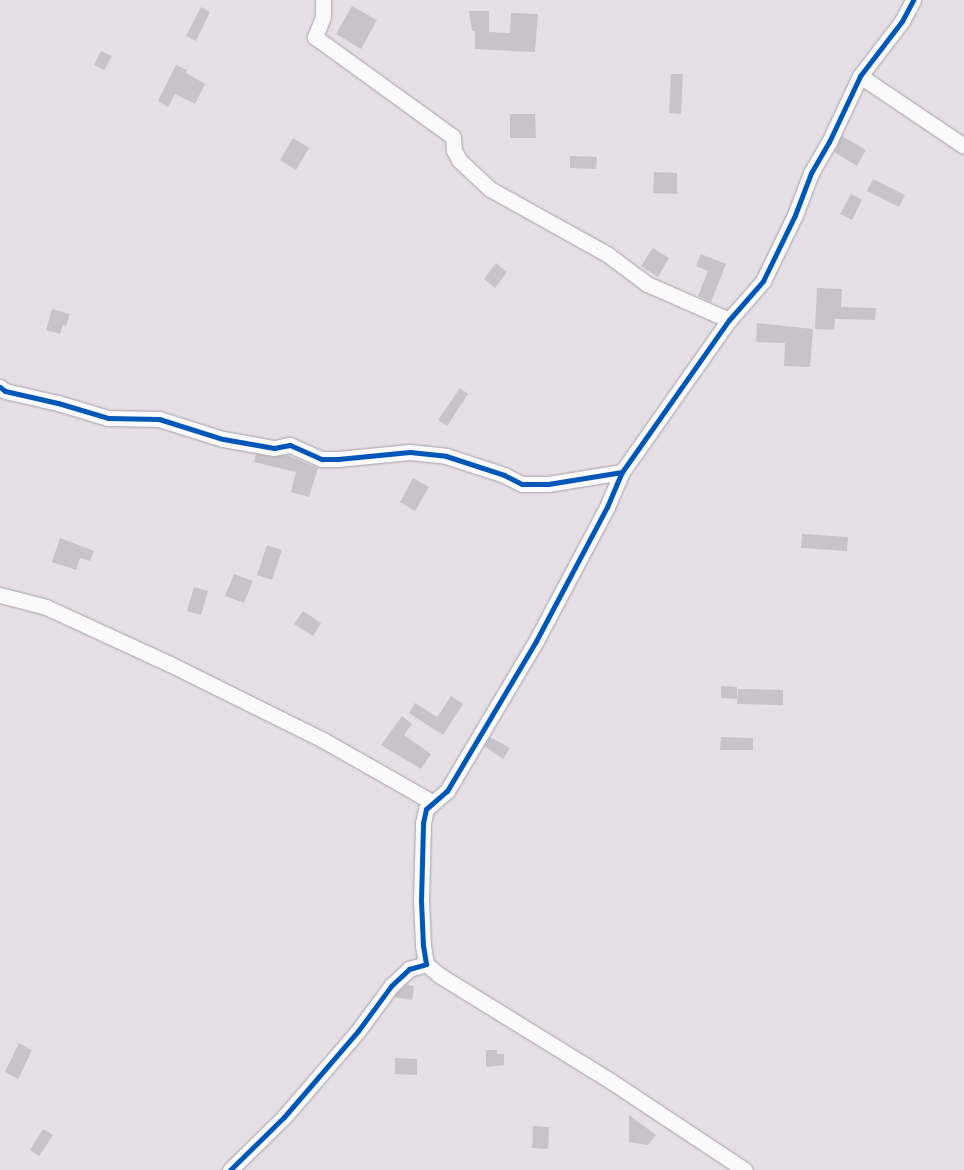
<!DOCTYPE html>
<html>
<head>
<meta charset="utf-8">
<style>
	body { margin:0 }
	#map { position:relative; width:964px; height:1170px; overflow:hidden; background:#e6e0e6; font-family:Quicksand,sans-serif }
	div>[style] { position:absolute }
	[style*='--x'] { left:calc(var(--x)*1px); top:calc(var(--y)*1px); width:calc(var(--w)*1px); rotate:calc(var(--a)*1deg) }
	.building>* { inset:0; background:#c8c3c8 }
	.roads { filter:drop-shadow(0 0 1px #a5a1a5) drop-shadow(0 0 1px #a5a1a5) }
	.minor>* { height:15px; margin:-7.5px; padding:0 7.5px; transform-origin:7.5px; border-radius:7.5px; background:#fbfafb }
	.cycleway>* { height:5px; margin:-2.5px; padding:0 2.5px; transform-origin:2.5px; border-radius:2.5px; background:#0057b8 }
	span { translate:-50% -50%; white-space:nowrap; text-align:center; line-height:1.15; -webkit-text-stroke:5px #e9dde9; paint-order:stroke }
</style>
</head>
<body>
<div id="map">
	<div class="building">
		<div style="clip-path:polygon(352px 6px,377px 20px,361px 49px,336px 34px)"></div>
		<div style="clip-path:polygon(201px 7px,210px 12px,196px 41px,186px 36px)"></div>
		<div style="clip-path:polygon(469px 11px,489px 11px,489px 32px,510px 33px,511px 13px,538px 14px,535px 52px,475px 49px,475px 31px,472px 31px)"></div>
		<div style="clip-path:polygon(101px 51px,112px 56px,104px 70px,94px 65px)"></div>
		<div style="clip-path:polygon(176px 65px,187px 70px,186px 73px,205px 84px,195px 104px,175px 94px,168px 107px,158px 101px)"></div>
		<div style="clip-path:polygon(671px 74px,683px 74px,681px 114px,669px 113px)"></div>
		<div style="clip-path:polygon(510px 114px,535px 114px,536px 138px,510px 138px)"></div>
		<div style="clip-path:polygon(842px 136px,866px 150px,857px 166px,834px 152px)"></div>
		<div style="clip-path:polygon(293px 138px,309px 148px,296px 170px,280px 160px)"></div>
		<div style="clip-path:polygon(570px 156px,597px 157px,596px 169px,570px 168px)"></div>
		<div style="clip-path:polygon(654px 172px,677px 173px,677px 194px,653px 193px)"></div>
		<div style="clip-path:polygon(873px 179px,905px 195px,899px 207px,867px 191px)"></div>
		<div style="clip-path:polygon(851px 194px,862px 200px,852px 220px,840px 214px)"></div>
		<div style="clip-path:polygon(653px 248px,669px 258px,658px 277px,641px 266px)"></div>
		<div style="clip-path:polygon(701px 254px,726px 264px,711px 302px,698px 296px,708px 271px,696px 266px)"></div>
		<div style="clip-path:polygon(496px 263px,507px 272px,495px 288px,484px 279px)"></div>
		<div style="clip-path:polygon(817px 288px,842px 289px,841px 307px,876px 308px,875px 320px,835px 319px,834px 330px,815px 329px)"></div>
		<div style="clip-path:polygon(52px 309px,70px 314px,66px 326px,63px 325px,60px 334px,46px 330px)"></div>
		<div style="clip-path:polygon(757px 323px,813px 329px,810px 367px,784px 366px,785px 343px,756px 342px)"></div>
		<div style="clip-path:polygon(460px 388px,468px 394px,447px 426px,438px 420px)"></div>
		<div style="clip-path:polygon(256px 454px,273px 457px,287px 455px,318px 468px,309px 497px,291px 492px,296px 472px,254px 462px)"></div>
		<div style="clip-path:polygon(413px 478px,429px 487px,415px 511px,400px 502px)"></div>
		<div style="clip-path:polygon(802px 534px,848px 537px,847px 551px,801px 548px)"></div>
		<div style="clip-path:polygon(60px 538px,94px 551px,90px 561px,80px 558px,76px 570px,52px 562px)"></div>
		<div style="clip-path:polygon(267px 545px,282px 550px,272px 580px,257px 575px)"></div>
		<div style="clip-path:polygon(234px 574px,253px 581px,244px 603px,225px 596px)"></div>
		<div style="clip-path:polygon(194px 587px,208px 591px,201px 615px,187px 611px)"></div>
		<div style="clip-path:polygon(303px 611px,321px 623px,313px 636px,294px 624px)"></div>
		<div style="clip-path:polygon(721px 686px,737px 687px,737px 699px,721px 698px)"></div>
		<div style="clip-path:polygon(738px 689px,783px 690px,783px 705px,737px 704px)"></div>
		<div style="clip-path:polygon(451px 696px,463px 704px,443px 735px,409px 713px,415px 703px,437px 717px)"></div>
		<div style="clip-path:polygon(402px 716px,412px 724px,404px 735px,431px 754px,421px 769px,381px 745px)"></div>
		<div style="clip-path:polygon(490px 737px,510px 748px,503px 759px,484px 746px)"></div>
		<div style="clip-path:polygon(721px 737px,753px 738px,753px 750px,720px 750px)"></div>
		<div style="clip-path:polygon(406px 984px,414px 986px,412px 1000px,394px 997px)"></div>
		<div style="clip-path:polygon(19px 1043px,32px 1050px,18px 1079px,5px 1072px)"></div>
		<div style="clip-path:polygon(486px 1050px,497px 1050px,497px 1054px,504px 1054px,504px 1065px,486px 1067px)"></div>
		<div style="clip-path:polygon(395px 1058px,417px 1059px,417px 1075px,395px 1074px)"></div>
		<div style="clip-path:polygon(629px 1115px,656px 1135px,648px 1145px,629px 1142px)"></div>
		<div style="clip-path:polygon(533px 1126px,549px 1127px,548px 1149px,532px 1148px)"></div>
		<div style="clip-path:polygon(43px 1129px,53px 1135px,39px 1156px,30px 1150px)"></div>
	</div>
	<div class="roads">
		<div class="minor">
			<div style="--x:323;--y:0;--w:17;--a:90"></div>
			<div style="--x:323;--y:17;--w:22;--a:112"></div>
			<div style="--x:315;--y:37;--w:170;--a:35.9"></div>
			<div style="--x:453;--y:137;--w:13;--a:86"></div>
			<div style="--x:454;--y:150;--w:11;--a:63"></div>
			<div style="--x:459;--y:160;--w:42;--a:43.1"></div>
			<div style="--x:490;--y:189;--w:134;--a:29.1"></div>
			<div style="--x:607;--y:254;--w:50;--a:36.9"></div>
			<div style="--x:647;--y:284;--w:90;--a:23.7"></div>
			<div style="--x:860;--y:76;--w:125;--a:33.9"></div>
			<div style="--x:0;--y:387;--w:6;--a:39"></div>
			<div style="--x:5;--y:391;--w:54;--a:12.8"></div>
			<div style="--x:58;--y:403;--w:52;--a:16.7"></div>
			<div style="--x:108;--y:418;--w:51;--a:1.1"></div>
			<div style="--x:159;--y:419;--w:67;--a:17.4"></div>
			<div style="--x:223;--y:439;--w:52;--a:10"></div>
			<div style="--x:274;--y:448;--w:16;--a:-11"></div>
			<div style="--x:290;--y:445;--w:35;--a:24"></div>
			<div style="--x:322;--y:459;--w:16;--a:0"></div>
			<div style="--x:338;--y:459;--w:72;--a:-5.6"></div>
			<div style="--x:410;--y:452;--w:36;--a:6"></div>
			<div style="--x:446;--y:456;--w:61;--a:18.1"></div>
			<div style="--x:504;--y:475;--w:20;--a:27"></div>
			<div style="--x:522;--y:484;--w:26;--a:0"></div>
			<div style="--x:548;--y:484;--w:75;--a:-9.2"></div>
			<div style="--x:0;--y:595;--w:48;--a:14.6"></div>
			<div style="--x:46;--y:607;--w:136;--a:24.7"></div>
			<div style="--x:170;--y:664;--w:171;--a:26.4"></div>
			<div style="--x:323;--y:740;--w:125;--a:29.6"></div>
			<div style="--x:426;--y:964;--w:17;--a:40"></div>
			<div style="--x:439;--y:975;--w:203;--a:31.7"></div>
			<div style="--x:612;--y:1082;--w:159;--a:33.5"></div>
			<div style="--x:230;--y:1170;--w:76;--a:-44.5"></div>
			<div style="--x:284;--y:1117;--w:113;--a:-49.3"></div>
			<div style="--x:358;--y:1031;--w:56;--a:-53.7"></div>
			<div style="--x:391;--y:986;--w:25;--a:-43"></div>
			<div style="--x:409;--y:969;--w:18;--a:-16"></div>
			<div style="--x:426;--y:964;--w:18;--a:-99"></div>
			<div style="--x:423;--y:946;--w:45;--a:-92.5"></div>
			<div style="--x:421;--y:901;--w:78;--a:-88.5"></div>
			<div style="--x:423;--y:823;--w:14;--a:-78"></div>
			<div style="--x:426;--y:809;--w:28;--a:-41"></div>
			<div style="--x:447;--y:791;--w:174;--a:-59.3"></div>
			<div style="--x:536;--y:641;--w:152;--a:-62.1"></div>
			<div style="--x:607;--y:507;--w:38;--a:-67"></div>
			<div style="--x:622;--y:472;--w:186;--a:-54.9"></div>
			<div style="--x:729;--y:320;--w:52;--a:-48.9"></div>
			<div style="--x:763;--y:281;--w:73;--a:-64.1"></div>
			<div style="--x:795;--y:215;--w:45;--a:-69.1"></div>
			<div style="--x:811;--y:173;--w:36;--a:-60"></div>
			<div style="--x:829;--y:142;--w:73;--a:-64.8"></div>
			<div style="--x:860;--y:76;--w:69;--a:-52.6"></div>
			<div style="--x:902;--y:21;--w:24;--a:-62"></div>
		</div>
	</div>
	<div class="cycleway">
		<div style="--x:0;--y:387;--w:6;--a:39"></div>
		<div style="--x:5;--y:391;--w:54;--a:12.8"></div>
		<div style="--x:58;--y:403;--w:52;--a:16.7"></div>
		<div style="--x:108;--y:418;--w:51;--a:1.1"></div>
		<div style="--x:159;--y:419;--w:67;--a:17.4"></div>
		<div style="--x:223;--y:439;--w:52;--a:10"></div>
		<div style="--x:274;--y:448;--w:16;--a:-11"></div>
		<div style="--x:290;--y:445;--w:35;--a:24"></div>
		<div style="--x:322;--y:459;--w:16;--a:0"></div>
		<div style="--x:338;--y:459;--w:72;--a:-5.6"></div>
		<div style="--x:410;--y:452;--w:36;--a:6"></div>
		<div style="--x:446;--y:456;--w:61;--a:18.1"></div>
		<div style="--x:504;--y:475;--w:20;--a:27"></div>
		<div style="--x:522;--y:484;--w:26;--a:0"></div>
		<div style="--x:548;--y:484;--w:75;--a:-9.2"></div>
		<div style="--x:230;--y:1170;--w:76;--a:-44.5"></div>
		<div style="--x:284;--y:1117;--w:113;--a:-49.3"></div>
		<div style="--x:358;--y:1031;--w:56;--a:-53.7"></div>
		<div style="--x:391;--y:986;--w:25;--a:-43"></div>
		<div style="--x:409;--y:969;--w:18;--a:-16"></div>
		<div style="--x:426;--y:964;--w:18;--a:-99"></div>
		<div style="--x:423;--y:946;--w:45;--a:-92.5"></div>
		<div style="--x:421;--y:901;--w:78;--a:-88.5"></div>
		<div style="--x:423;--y:823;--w:14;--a:-78"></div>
		<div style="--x:426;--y:809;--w:28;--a:-41"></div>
		<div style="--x:447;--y:791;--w:174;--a:-59.3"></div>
		<div style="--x:536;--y:641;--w:152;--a:-62.1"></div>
		<div style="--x:607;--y:507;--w:38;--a:-67"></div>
		<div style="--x:622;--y:472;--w:186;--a:-54.9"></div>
		<div style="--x:729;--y:320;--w:52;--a:-48.9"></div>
		<div style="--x:763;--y:281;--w:73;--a:-64.1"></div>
		<div style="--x:795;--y:215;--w:45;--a:-69.1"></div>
		<div style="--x:811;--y:173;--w:36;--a:-60"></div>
		<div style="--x:829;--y:142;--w:73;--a:-64.8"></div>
		<div style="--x:860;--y:76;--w:69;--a:-52.6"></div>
		<div style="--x:902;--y:21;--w:24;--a:-62"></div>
	</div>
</div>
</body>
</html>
